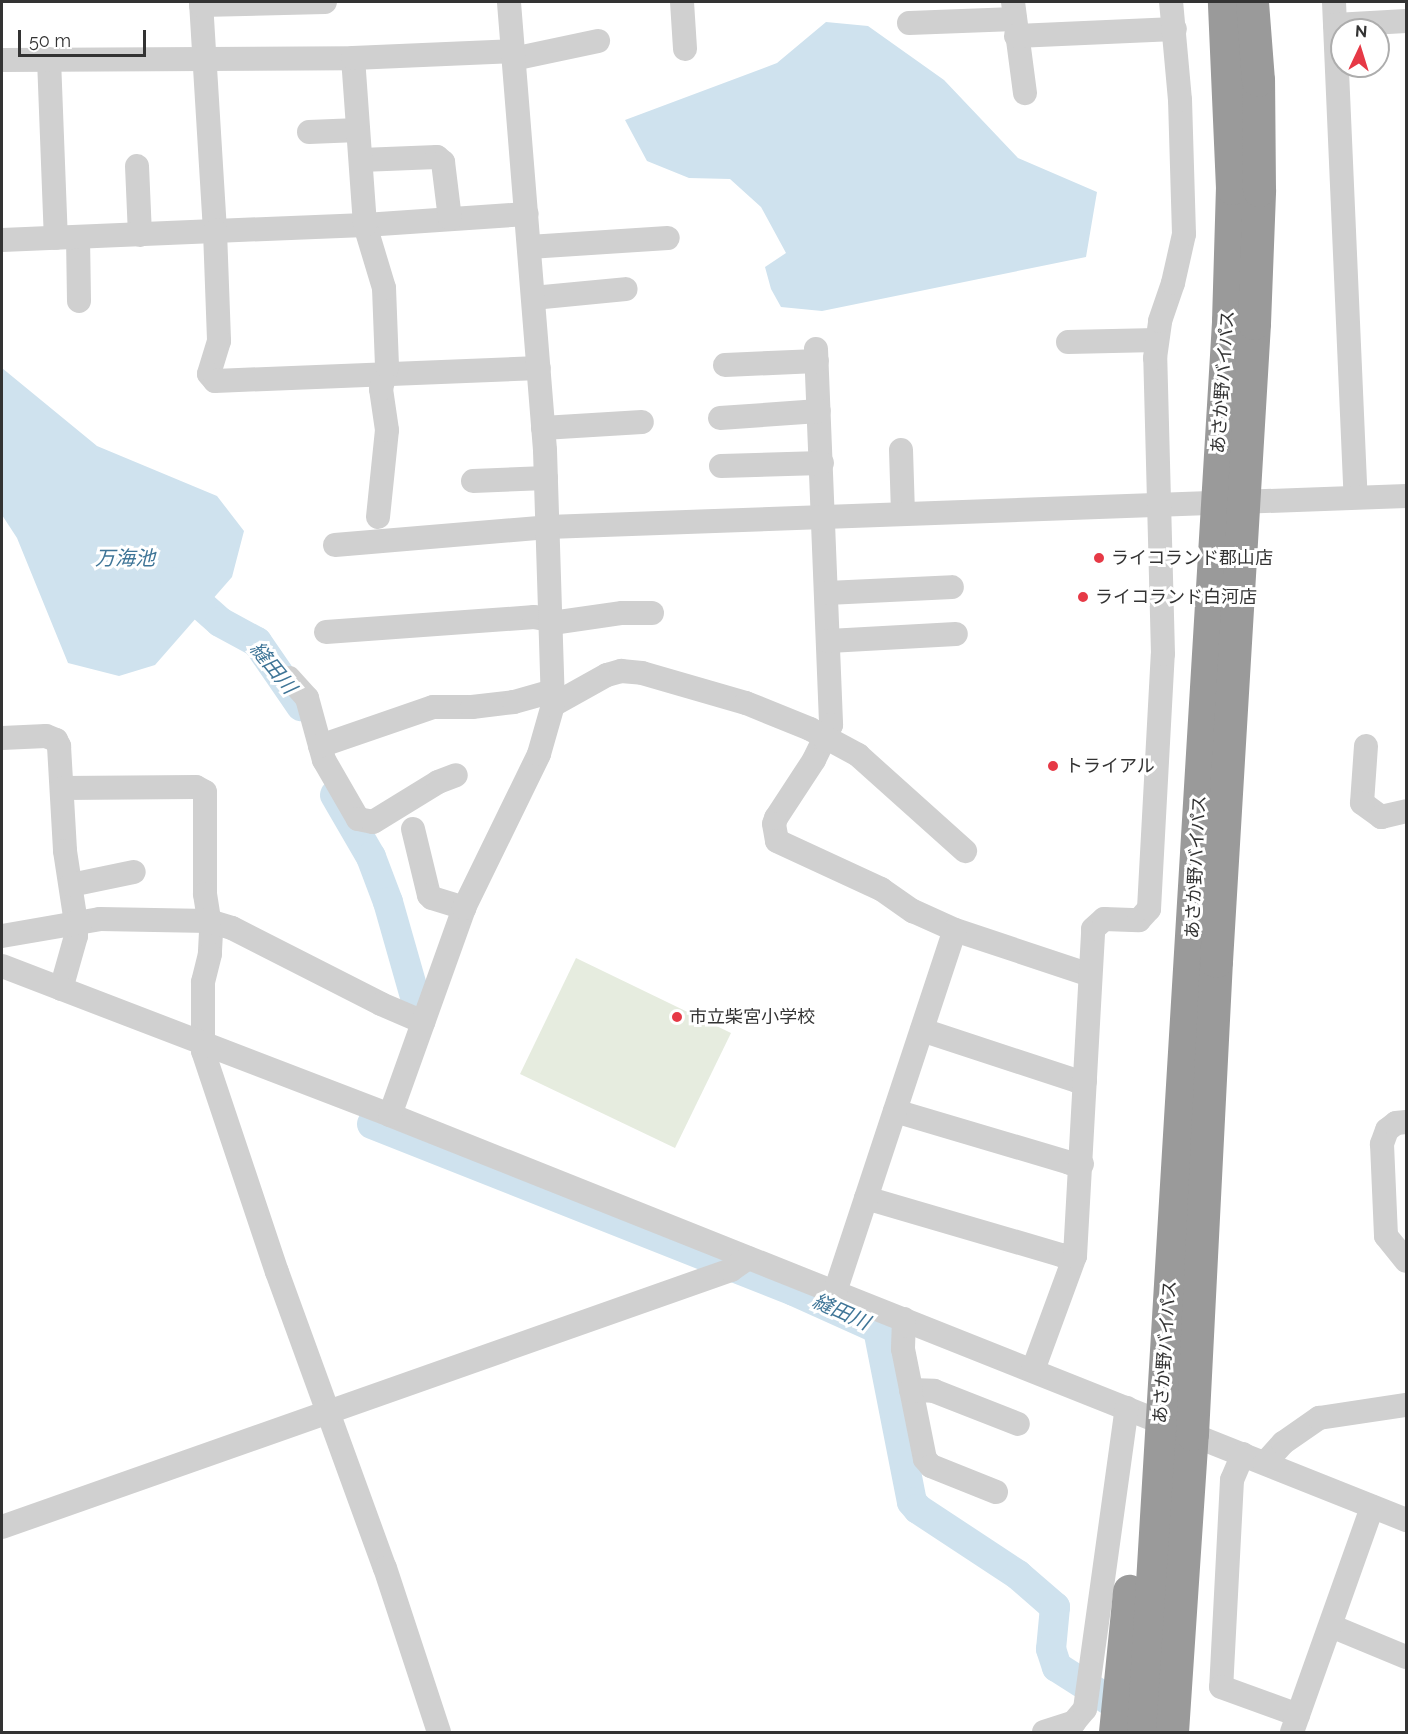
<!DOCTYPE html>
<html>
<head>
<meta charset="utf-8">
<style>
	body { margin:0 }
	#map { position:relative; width:1408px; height:1734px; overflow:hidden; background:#fff; font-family:Raleway,"Noto Sans JP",sans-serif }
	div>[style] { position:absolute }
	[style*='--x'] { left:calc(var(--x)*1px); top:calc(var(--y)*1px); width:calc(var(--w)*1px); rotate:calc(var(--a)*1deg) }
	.green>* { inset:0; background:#e6ecdf }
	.water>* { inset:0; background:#cfe2ee }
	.river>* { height:30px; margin:-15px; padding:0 15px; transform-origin:15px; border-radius:15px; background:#cfe2ee }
	.minor>* { height:24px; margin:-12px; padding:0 12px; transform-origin:12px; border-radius:12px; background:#d0d0d0 }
	.highway>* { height:33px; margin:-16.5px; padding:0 16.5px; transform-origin:16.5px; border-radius:16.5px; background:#9a9a9a }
	.dots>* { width:16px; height:16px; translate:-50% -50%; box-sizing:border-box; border:3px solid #fff; border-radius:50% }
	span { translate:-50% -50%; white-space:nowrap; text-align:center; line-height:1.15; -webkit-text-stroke:6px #fff; paint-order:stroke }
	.street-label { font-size:18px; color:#333 }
	.poi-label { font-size:18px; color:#333 }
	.left { translate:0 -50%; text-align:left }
	.water-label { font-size:20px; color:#3f7597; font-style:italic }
	.frame { position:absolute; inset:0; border:3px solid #333; pointer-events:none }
	.north { position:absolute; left:1330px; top:18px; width:60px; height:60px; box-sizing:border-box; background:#fff; border:2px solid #adadad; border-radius:50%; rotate:4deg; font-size:16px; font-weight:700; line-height:24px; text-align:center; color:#333 }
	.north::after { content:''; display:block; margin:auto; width:21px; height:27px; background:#e63946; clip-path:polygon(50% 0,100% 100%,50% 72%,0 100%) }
	.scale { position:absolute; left:18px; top:30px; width:128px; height:27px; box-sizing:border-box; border:3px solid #333; border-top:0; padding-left:8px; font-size:18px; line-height:21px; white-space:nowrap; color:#333; -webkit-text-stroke:4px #fff; paint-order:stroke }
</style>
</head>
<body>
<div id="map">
	<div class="green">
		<div style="clip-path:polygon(576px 958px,731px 1033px,675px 1148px,520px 1074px)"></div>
	</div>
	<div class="water">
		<div style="clip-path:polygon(826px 22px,868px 26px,944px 80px,1018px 158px,1097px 192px,1086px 257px,822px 311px,781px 307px,771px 289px,765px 267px,786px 253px,761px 207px,730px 179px,689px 178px,647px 161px,625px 120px,777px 63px)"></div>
		<div style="clip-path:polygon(2px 368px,97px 446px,217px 496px,244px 531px,232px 577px,155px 665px,119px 676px,68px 663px,17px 538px,2px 515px)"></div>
	</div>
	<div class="river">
		<div style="--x:175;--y:582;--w:60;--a:41.6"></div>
		<div style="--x:220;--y:622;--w:42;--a:28.4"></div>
		<div style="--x:257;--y:642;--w:78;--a:55.5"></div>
		<div style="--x:335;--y:795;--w:72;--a:59.9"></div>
		<div style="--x:371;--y:857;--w:48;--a:69.3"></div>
		<div style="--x:388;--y:902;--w:102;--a:74.1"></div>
		<div style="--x:372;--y:1124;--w:454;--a:21.6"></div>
		<div style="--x:794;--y:1291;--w:92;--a:24.3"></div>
		<div style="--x:878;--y:1329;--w:176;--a:78.9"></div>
		<div style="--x:912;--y:1502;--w:9;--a:49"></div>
		<div style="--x:918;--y:1509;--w:120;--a:33.4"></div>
		<div style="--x:1018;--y:1575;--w:49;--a:40.9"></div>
		<div style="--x:1055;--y:1607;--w:42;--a:95.4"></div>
		<div style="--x:1051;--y:1649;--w:19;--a:72"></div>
		<div style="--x:1057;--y:1667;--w:95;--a:32.5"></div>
	</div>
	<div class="minor">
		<div style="--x:201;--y:2;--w:229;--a:86.5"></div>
		<div style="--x:215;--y:231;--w:150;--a:-2.3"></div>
		<div style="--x:365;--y:225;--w:162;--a:-3.9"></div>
		<div style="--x:682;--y:2;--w:47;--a:86.3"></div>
		<div style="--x:1013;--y:2;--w:92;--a:82.5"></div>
		<div style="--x:1334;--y:2;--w:495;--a:87.5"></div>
		<div style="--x:201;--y:5;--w:124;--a:-1.4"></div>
		<div style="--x:909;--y:23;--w:106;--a:-2.2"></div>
		<div style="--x:1335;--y:25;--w:71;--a:-3.2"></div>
		<div style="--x:1016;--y:36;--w:159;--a:-2.5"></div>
		<div style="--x:49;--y:59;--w:179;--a:87.8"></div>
		<div style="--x:513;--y:59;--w:87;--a:-12"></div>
		<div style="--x:2;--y:60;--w:351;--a:-0.3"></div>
		<div style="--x:309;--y:132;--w:49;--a:-2.3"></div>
		<div style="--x:361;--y:160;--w:76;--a:-2.3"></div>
		<div style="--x:437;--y:157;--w:8;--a:40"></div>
		<div style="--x:443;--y:162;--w:57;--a:83"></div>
		<div style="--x:137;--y:166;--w:69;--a:87.5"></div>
		<div style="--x:78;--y:237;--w:64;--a:89.1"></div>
		<div style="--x:2;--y:240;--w:213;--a:-2.4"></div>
		<div style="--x:215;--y:231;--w:110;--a:87.9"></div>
		<div style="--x:219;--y:341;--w:34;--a:107"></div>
		<div style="--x:209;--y:374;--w:9;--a:49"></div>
		<div style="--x:215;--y:381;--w:324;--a:-2.3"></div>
		<div style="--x:529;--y:247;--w:139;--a:-3.7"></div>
		<div style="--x:533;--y:298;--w:93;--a:-5.5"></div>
		<div style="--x:1068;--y:342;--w:89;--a:-1.3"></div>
		<div style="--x:816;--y:349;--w:376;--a:87.7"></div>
		<div style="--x:831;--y:725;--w:39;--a:116"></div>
		<div style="--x:814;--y:760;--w:69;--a:123.2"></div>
		<div style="--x:776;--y:818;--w:6;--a:108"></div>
		<div style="--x:774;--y:824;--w:17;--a:80"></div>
		<div style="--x:777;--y:841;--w:115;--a:24.8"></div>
		<div style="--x:881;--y:889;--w:39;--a:35"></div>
		<div style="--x:913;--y:911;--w:46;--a:24.3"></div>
		<div style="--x:955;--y:930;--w:142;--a:18.4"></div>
		<div style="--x:725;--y:365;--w:92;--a:-2.5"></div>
		<div style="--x:720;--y:418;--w:99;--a:-4"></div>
		<div style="--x:543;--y:428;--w:99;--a:-3.5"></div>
		<div style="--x:901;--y:450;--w:63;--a:88.2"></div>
		<div style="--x:721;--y:466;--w:101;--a:-1.7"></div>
		<div style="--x:473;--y:481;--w:73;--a:-2.4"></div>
		<div style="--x:378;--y:517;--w:87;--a:-84.1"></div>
		<div style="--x:387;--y:430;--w:41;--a:-98.3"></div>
		<div style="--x:381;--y:389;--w:24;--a:-75"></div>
		<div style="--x:387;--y:366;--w:78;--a:-92.2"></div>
		<div style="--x:384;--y:288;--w:66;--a:-106.8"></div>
		<div style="--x:365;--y:225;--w:167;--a:-94.1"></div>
		<div style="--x:353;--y:58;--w:159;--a:-2.5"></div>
		<div style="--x:335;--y:545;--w:214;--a:-4.8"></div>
		<div style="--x:548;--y:527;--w:859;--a:-2.07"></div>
		<div style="--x:827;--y:593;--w:125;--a:-2.7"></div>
		<div style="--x:326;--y:632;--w:209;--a:-4.1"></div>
		<div style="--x:534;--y:617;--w:25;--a:11"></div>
		<div style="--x:559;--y:622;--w:64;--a:-8.1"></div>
		<div style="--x:622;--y:613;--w:30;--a:0"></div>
		<div style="--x:829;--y:641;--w:127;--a:-3.2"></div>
		<div style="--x:289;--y:678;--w:27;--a:48"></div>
		<div style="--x:307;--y:698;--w:64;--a:74.7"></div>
		<div style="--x:324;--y:760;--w:68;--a:60"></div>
		<div style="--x:358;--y:819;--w:15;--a:11"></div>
		<div style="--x:373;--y:822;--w:76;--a:-31.6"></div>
		<div style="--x:438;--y:782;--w:19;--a:-21"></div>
		<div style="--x:553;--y:705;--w:62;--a:-29.1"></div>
		<div style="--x:607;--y:675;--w:15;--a:-16"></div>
		<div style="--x:621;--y:671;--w:21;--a:5"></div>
		<div style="--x:642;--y:673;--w:108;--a:16.1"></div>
		<div style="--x:746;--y:703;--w:69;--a:22.1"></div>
		<div style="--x:810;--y:729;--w:55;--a:28.4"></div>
		<div style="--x:858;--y:755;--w:144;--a:41.9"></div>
		<div style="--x:2;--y:738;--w:44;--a:-2.6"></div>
		<div style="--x:46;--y:736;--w:11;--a:22"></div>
		<div style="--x:56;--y:740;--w:7;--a:63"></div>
		<div style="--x:59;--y:746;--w:105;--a:86.7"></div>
		<div style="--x:65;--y:851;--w:73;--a:81.3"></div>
		<div style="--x:76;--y:923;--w:13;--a:90"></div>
		<div style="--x:76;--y:936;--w:55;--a:105.8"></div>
		<div style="--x:320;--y:746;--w:120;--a:-19"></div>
		<div style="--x:433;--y:707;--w:39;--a:0"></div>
		<div style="--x:472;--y:707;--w:42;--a:-6.8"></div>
		<div style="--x:514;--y:702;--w:41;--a:-15.8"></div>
		<div style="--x:1366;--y:746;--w:57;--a:94"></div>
		<div style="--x:1362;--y:803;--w:24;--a:36"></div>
		<div style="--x:1381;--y:817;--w:26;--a:-13"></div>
		<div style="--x:62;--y:788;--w:134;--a:-0.4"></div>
		<div style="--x:196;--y:787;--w:10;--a:29"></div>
		<div style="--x:205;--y:792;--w:102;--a:90"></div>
		<div style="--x:205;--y:894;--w:38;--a:81"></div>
		<div style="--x:211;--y:932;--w:22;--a:93"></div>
		<div style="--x:210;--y:954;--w:29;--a:104"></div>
		<div style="--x:203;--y:982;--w:69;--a:90"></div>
		<div style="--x:203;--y:1051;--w:233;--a:71.5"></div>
		<div style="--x:277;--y:1272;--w:315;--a:70"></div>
		<div style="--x:385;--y:1568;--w:173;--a:71.8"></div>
		<div style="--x:413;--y:829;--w:68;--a:76.4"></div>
		<div style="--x:429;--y:895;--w:4;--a:45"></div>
		<div style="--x:432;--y:898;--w:34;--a:17"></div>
		<div style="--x:71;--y:885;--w:64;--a:-11.7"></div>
		<div style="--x:2;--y:936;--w:99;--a:-9.8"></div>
		<div style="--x:100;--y:919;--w:109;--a:1.1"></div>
		<div style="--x:209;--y:921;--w:24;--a:17"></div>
		<div style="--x:232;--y:928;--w:167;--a:27"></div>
		<div style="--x:381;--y:1004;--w:46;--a:23.2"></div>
		<div style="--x:2;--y:966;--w:416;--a:21"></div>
		<div style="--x:390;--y:1115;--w:1094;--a:21.73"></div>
		<div style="--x:922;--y:1030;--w:163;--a:18.2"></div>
		<div style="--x:1077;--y:1081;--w:8;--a:0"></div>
		<div style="--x:895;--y:1111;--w:183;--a:16.5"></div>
		<div style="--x:1070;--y:1163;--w:12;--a:5"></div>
		<div style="--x:390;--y:1115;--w:220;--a:-70.3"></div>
		<div style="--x:464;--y:908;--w:171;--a:-64"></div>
		<div style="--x:539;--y:754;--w:51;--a:-74.1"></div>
		<div style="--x:553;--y:705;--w:255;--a:-91.8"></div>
		<div style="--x:545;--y:450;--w:449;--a:-94.6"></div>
		<div style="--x:1406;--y:1122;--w:10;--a:174"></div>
		<div style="--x:1396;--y:1123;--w:11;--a:142"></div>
		<div style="--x:1387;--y:1130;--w:15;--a:110"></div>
		<div style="--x:1382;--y:1144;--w:92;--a:87.5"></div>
		<div style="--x:1386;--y:1236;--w:32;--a:51"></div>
		<div style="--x:866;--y:1198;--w:203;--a:16.3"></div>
		<div style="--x:1061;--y:1255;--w:14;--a:4"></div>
		<div style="--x:835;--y:1292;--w:381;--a:-71.7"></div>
		<div style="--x:904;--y:1319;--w:30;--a:92"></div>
		<div style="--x:903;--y:1349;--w:112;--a:78.7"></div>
		<div style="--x:925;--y:1459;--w:9;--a:49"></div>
		<div style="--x:931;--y:1466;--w:70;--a:21.8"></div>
		<div style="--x:1033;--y:1370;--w:121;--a:-69.8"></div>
		<div style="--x:1075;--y:1256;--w:327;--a:-86.8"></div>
		<div style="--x:1093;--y:929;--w:15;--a:-42"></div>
		<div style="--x:1104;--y:919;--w:35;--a:2"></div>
		<div style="--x:1139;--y:920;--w:15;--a:-48"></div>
		<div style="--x:1149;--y:909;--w:255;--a:-86.9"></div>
		<div style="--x:1163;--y:654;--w:296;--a:-91.5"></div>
		<div style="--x:1155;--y:358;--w:37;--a:-82"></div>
		<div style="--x:1160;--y:321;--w:40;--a:-71.1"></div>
		<div style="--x:1173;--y:283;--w:50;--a:-77.3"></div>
		<div style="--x:1184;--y:234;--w:134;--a:-91.7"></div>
		<div style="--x:1180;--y:100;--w:98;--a:-95.2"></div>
		<div style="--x:911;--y:1390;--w:23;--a:2"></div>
		<div style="--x:934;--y:1391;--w:90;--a:21.4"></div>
		<div style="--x:1243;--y:1454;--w:28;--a:113"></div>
		<div style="--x:1232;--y:1480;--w:207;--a:93"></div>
		<div style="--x:1221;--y:1687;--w:82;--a:20"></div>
		<div style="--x:1265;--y:1463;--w:27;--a:-48"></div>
		<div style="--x:1283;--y:1443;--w:44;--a:-34.8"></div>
		<div style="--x:1319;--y:1418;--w:88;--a:-8.5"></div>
		<div style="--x:2;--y:1527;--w:773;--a:-19.42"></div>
		<div style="--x:731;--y:1270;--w:21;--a:-35"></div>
		<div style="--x:1331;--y:1626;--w:81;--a:22.5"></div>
		<div style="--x:1044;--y:1732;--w:32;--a:-18"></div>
		<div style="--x:1074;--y:1722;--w:17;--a:-50"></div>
		<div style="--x:1085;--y:1709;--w:304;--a:-82.1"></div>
		<div style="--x:1292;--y:1732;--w:239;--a:-70.4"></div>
	</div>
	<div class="highway">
		<div style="--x:1115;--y:1732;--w:142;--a:-84.3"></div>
		<div style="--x:1143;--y:1732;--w:1414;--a:-86.55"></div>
		<div style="--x:1228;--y:321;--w:133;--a:-88.3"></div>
		<div style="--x:1232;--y:188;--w:186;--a:-92.5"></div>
		<div style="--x:1172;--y:1732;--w:299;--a:-86.2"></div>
		<div style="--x:1192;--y:1434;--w:474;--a:-87.1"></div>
		<div style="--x:1216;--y:961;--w:639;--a:-86.59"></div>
		<div style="--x:1254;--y:323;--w:133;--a:-87.8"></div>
		<div style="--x:1259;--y:190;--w:110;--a:-90.5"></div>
		<div style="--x:1258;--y:80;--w:78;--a:-94.4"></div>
	</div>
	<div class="dots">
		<div style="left:1099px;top:558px;background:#e63946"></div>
		<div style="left:1083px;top:597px;background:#e63946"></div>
		<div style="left:1053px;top:766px;background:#e63946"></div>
		<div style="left:677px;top:1017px;background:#e63946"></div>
	</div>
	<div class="street-label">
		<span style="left:1223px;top:382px;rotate:-86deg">あさか野バイパス</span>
		<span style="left:1196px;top:867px;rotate:-87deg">あさか野バイパス</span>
		<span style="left:1165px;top:1352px;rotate:-86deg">あさか野バイパス</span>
	</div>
	<div class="poi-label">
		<span class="left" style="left:1111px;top:558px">ライコランド郡山店</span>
		<span class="left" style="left:1095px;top:597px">ライコランド白河店</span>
		<span class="left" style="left:1065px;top:766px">トライアル</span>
		<span class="left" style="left:689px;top:1017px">市立柴宮小学校</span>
	</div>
	<div class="water-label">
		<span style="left:125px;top:558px">万海池</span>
		<span style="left:273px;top:668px;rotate:51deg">縫田川</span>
		<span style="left:841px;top:1312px;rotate:24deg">縫田川</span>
	</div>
	<div class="frame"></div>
	<div class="north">N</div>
	<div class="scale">50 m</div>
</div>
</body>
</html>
